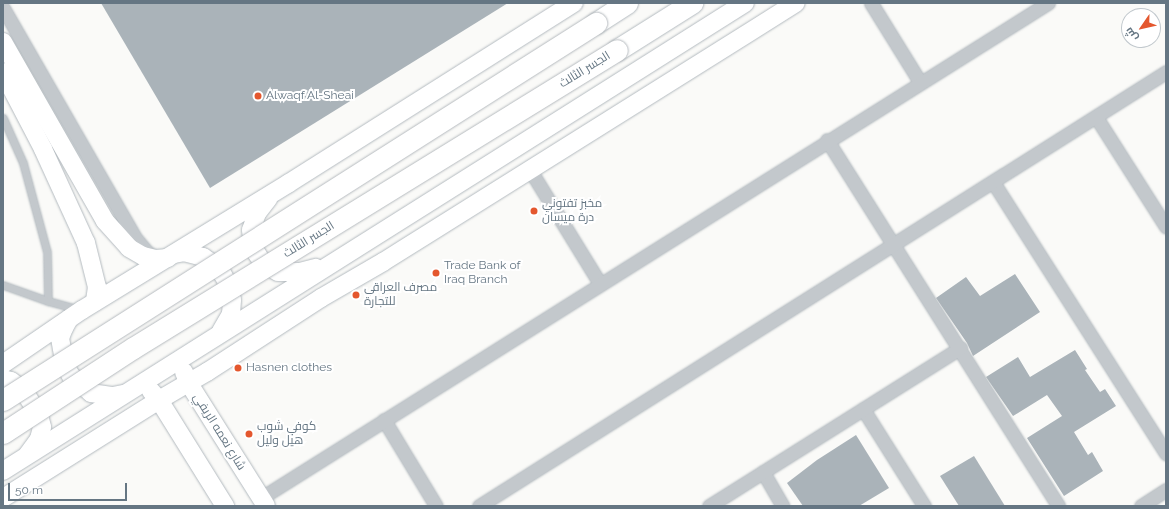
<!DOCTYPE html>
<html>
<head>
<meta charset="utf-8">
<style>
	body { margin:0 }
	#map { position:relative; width:1169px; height:509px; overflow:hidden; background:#fafaf8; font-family:Raleway,Cairo,sans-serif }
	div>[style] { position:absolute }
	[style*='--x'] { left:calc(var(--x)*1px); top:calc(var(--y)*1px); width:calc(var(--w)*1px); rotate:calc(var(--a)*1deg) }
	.building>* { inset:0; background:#aab3b9 }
	.roads { filter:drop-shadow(0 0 1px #b3babf) drop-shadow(0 0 1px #b3babf) }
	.lane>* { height:7px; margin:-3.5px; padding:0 3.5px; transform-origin:3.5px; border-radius:3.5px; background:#c3c8cc }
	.street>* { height:13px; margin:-6.5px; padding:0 6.5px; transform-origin:6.5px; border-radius:6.5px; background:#c3c8cc }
	.secondary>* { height:18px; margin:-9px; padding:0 9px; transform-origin:9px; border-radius:9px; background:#fff }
	.primary>* { height:21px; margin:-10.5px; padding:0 10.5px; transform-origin:10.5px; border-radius:10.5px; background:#fff }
	.bridges { filter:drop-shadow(0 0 1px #b5babe) drop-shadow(0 0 1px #b5babe) }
	.primary-bridge>* { height:21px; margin:-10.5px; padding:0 10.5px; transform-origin:10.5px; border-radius:10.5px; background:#fff }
	.dots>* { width:11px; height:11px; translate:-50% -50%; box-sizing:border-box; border:2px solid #fff; border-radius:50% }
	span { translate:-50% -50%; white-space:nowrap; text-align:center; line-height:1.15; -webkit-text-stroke:4px #fff; paint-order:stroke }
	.street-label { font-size:12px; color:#657683 }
	.poi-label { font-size:12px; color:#657683 }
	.left { translate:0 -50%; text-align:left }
	.frame { position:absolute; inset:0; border:4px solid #657683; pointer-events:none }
	.north { position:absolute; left:1121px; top:8px; width:40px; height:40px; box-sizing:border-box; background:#fff; border:1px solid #c1c8cd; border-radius:50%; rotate:236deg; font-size:11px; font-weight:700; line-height:16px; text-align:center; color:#657683 }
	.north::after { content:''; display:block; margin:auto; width:14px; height:18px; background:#e4572e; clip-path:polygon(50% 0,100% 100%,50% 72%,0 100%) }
	.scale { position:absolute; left:8px; top:483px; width:119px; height:18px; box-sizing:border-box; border:2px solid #657683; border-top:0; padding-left:5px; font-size:12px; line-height:14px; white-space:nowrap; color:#657683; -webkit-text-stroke:3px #fff; paint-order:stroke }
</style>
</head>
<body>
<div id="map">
	<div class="building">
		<div style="clip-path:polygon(101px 3px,508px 3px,210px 188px)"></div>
		<div style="clip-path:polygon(1015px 274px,1040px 312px,973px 356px,967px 343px,936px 298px,966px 277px,980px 296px)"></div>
		<div style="clip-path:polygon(1075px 350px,1087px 369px,1085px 370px,1100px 392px,1105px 389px,1116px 406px,1074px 432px,1088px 455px,1092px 452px,1103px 471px,1064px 496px,1027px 438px,1062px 416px,1047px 395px,1013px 416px,986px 377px,1018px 357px,1030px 377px)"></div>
		<div style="clip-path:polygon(856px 435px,889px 488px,859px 506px,803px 506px,787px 483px,817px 460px)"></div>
		<div style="clip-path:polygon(974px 456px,1005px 506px,959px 506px,940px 476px)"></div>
	</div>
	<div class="roads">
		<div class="lane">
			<div style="--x:3;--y:118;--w:49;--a:66"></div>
			<div style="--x:23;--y:163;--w:92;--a:74.9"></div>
			<div style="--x:47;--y:252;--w:49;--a:88.8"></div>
			<div style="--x:3;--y:285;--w:48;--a:19.6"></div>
			<div style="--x:48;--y:301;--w:31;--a:15"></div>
		</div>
		<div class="street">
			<div style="--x:871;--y:3;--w:93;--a:58.2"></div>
			<div style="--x:3;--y:8;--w:267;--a:60.1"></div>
			<div style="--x:136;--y:239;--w:17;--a:50"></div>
			<div style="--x:147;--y:252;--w:6;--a:31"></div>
			<div style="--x:1096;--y:117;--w:130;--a:57.5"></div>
			<div style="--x:827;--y:140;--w:433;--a:57.7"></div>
			<div style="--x:530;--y:170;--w:134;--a:58.4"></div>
			<div style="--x:993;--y:182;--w:322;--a:57.5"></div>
			<div style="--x:863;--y:409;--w:115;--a:57.8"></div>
			<div style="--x:384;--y:420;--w:100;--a:58.8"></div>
			<div style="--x:763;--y:472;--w:39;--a:60"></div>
			<div style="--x:261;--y:498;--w:930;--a:-32.17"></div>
			<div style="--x:479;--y:506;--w:813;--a:-32.28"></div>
			<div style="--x:709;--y:506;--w:297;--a:-32.2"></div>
			<div style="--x:1141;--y:506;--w:30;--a:-33"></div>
		</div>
		<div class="secondary">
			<div style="--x:3;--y:42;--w:206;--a:60.3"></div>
			<div style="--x:105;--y:221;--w:36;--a:48"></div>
			<div style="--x:129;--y:248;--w:16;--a:30"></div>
			<div style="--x:143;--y:256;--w:13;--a:13"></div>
			<div style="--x:156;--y:259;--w:12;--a:-5"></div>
			<div style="--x:3;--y:72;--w:87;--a:62.5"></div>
			<div style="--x:43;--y:149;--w:103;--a:65.4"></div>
			<div style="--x:86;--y:243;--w:45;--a:76"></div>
			<div style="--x:97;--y:287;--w:15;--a:98"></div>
			<div style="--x:268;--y:199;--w:18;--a:128"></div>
			<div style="--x:257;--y:213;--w:18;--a:109"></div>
			<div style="--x:251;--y:230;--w:17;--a:83"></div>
			<div style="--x:253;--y:247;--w:8;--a:60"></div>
			<div style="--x:257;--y:254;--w:11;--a:56"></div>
			<div style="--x:263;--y:263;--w:17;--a:31"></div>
			<div style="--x:278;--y:272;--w:22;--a:0"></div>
			<div style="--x:300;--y:272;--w:16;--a:-15"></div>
			<div style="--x:174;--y:254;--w:10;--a:-11"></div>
			<div style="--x:184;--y:252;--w:20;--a:15"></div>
			<div style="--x:203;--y:257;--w:11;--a:34"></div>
			<div style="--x:212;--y:263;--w:16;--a:47"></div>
			<div style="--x:223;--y:275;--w:10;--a:61"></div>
			<div style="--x:228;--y:284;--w:16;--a:76"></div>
			<div style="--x:232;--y:300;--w:14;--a:94"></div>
			<div style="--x:231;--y:314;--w:20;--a:120"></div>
			<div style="--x:69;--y:319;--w:10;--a:119"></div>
			<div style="--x:64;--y:328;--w:11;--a:112"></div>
			<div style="--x:60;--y:338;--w:27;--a:80"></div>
			<div style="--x:65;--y:365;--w:13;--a:61"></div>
			<div style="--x:71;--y:376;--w:26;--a:40"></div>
			<div style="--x:91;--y:393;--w:22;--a:8"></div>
			<div style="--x:113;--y:396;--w:10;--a:-11"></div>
			<div style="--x:3;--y:364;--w:96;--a:-34.4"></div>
			<div style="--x:82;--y:310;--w:243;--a:-31.5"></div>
			<div style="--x:289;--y:183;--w:337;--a:-32.3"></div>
			<div style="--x:184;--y:372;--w:11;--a:68"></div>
			<div style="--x:188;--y:382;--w:146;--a:57.8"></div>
			<div style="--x:3;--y:379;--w:8;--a:14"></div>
			<div style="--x:11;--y:381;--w:15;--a:37"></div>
			<div style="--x:23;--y:390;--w:30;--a:57"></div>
			<div style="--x:39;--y:415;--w:12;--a:76"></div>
			<div style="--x:42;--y:427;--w:12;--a:104"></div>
			<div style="--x:39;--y:439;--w:19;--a:126"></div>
			<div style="--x:151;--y:391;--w:12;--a:48"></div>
			<div style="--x:159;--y:400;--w:125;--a:58.1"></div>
			<div style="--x:3;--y:471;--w:877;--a:-32.24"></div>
			<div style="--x:3;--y:498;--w:184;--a:-32.1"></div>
			<div style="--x:159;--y:400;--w:56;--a:-30.3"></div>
			<div style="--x:207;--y:372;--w:136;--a:-33"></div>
			<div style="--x:321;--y:298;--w:72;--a:-30.1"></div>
			<div style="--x:383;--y:262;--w:487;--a:-32.1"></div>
		</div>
		<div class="primary">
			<div style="--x:596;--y:23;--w:37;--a:-33"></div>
			<div style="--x:617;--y:50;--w:89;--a:-32.1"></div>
		</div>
	</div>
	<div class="bridges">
		<div class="primary-bridge">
			<div style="--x:3;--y:400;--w:703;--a:-32.45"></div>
			<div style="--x:3;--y:433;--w:155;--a:-33.2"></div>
			<div style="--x:133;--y:348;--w:568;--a:-31.62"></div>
		</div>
	</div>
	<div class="dots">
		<div style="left:258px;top:96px;background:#e4572e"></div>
		<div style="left:534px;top:211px;background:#e4572e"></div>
		<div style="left:436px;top:273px;background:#e4572e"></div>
		<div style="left:356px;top:295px;background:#e4572e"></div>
		<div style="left:238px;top:368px;background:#e4572e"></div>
		<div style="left:249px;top:434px;background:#e4572e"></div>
	</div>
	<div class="street-label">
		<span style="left:585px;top:70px;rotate:-32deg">الجسر الثالث</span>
		<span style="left:309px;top:240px;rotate:-32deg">الجسر الثالث</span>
		<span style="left:219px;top:432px;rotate:58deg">شارع نعمه الريفي</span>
	</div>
	<div class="poi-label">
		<span class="left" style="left:266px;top:96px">Alwaqf Al-Sheai</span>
		<span class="left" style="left:542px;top:211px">مخبز تفتوني<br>درة ميسان</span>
		<span class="left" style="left:444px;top:273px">Trade Bank of<br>Iraq Branch</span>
		<span class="left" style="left:364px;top:295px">مصرف العراقي<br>للتجارة</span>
		<span class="left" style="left:246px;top:368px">Hasnen clothes</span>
		<span class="left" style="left:257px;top:434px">كوفي شوب<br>هيل وليل</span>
	</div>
	<div class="frame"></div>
	<div class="north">ش</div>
	<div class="scale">50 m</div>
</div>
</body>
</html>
